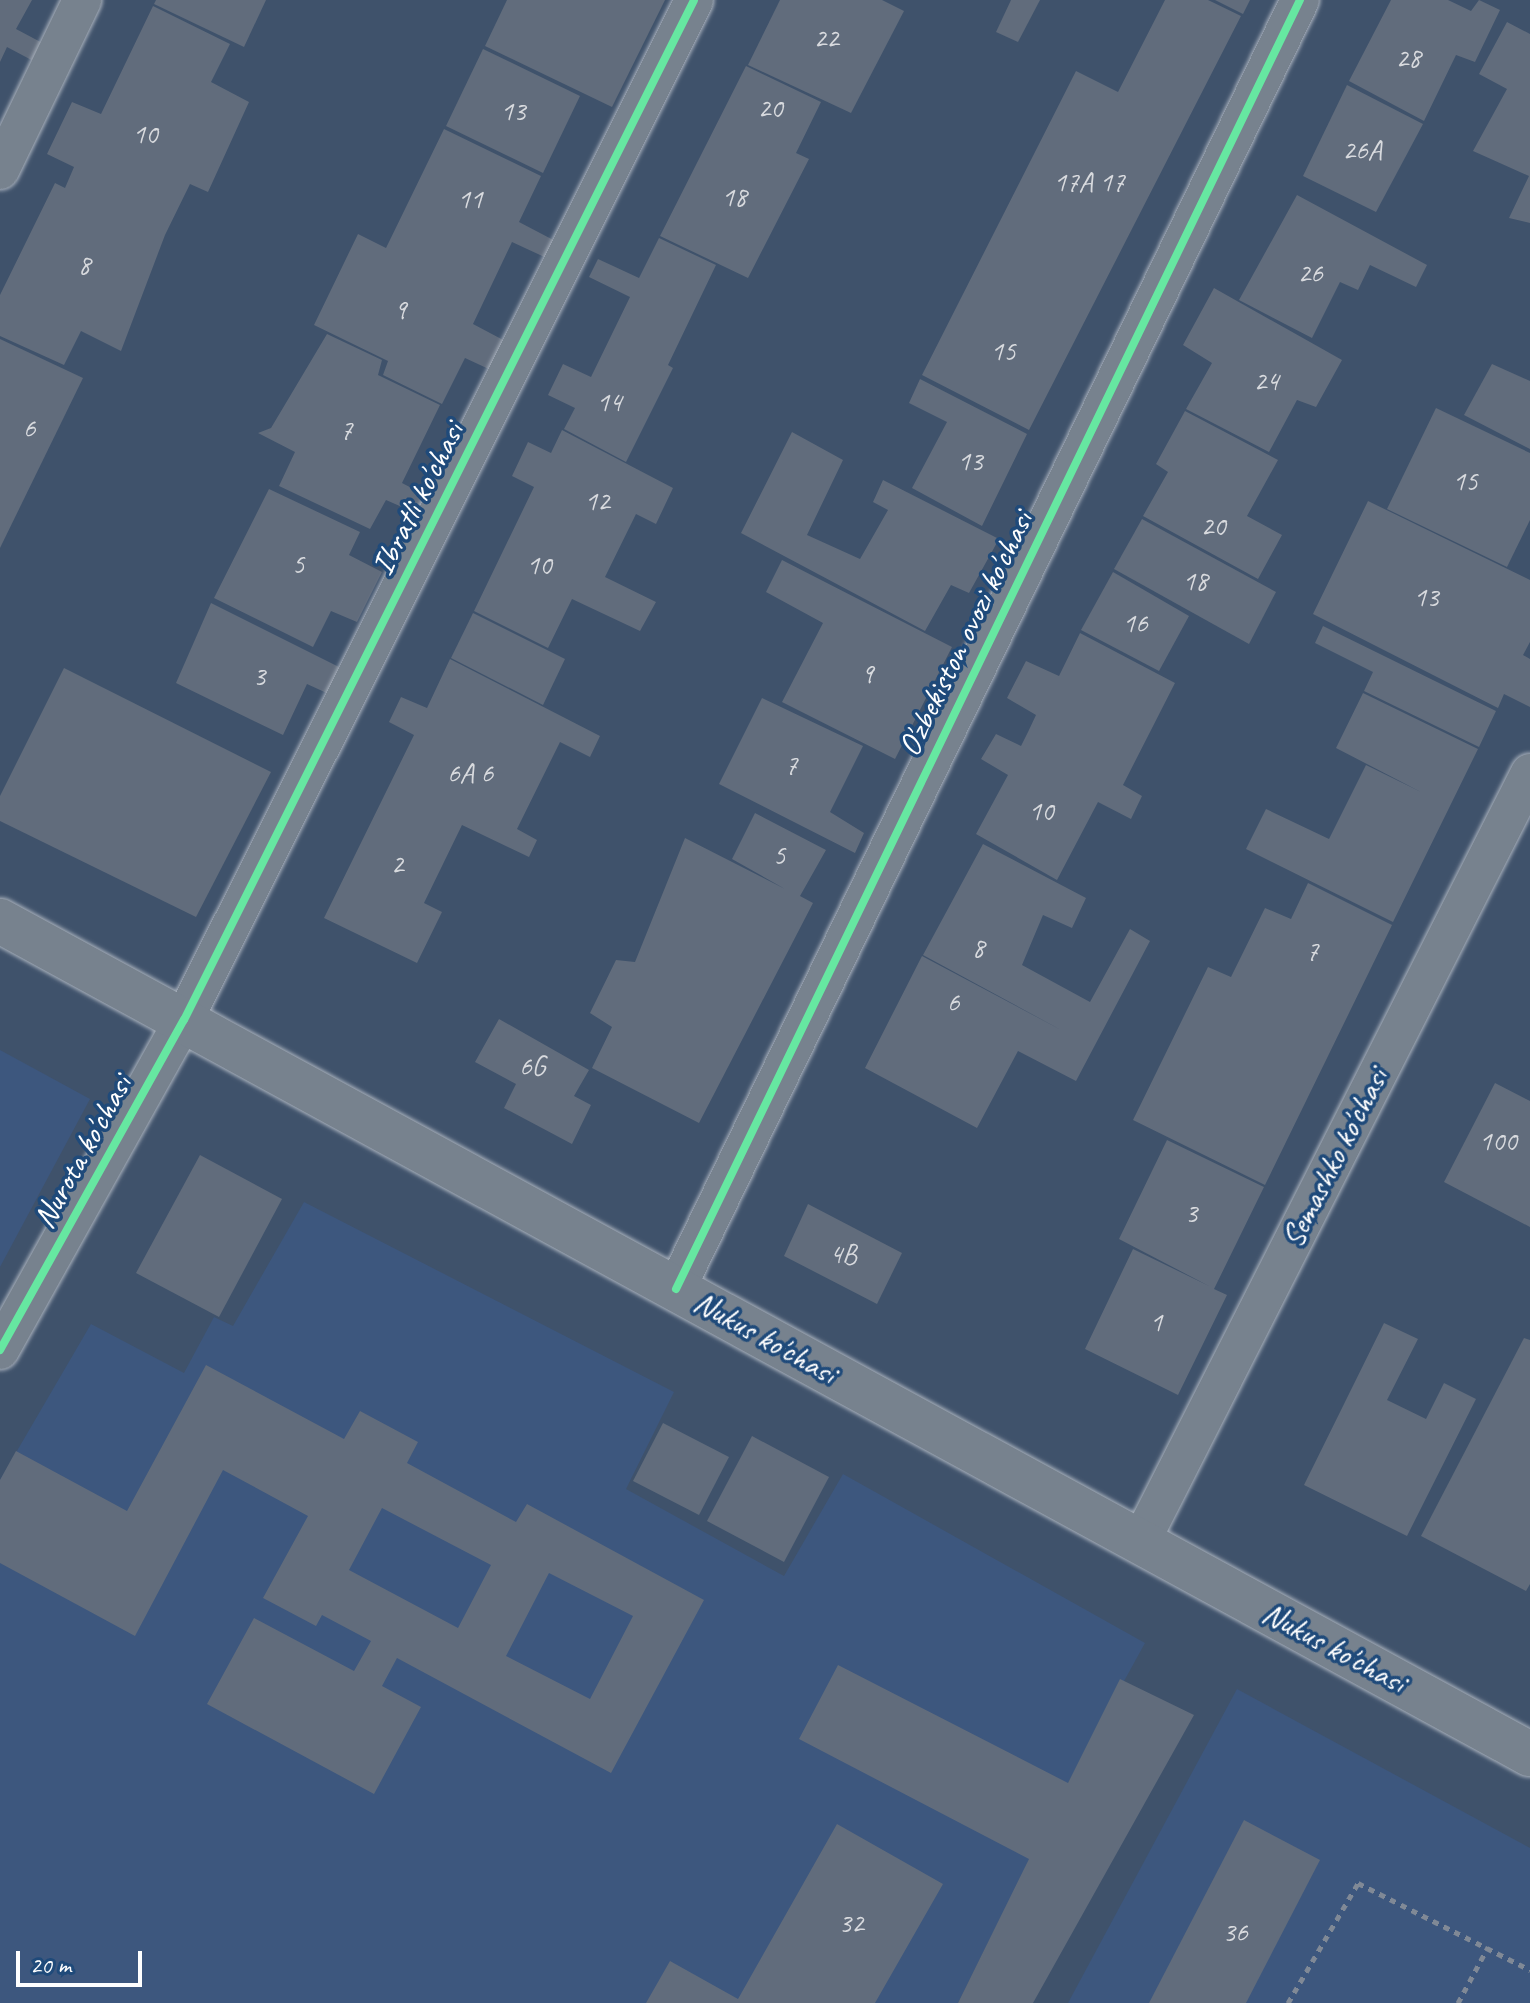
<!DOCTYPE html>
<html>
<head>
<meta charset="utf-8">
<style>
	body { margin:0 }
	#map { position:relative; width:1530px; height:2003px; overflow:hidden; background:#3f526b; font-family:Caveat,sans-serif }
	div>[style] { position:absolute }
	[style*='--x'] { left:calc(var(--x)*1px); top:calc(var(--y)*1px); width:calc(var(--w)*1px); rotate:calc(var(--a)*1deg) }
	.built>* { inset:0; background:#3d577e }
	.building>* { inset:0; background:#616c7c }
	.path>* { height:5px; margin-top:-2.5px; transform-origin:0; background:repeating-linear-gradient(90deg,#808996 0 6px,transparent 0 12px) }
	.roads { filter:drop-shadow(0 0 2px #a9b1bc) drop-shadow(0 0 2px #a9b1bc) }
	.minor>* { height:38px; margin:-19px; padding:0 19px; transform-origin:19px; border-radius:19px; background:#77828e }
	.secondary>* { height:44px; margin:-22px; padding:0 22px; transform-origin:22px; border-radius:22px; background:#77828e }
	.cycleway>* { height:8px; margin:-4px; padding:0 4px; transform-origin:4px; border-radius:4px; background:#66e7a1 }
	span { translate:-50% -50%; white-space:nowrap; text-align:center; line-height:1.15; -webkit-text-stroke:7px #1f4a7a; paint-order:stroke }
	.number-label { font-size:28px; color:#d8dade }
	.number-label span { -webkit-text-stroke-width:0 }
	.street-label { font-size:32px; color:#fff }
	.scale { position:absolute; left:16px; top:1951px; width:126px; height:36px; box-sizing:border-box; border:4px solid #fff; border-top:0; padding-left:10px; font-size:24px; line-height:28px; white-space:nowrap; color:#fff; -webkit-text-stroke:6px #1f4a7a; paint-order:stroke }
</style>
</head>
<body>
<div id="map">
	<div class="built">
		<div style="clip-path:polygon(0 1050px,90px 1099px,0 1267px)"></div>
		<div style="clip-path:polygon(304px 1202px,674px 1392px,626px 1489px,784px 1576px,843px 1474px,1145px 1643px,1068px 1783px,958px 2003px,0 2003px,0 1480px,91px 1324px,184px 1373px,214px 1317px,233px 1326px)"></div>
		<div style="clip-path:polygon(1237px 1689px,1530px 1848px,1530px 2003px,1068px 2003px)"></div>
	</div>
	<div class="building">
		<div style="clip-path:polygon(0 0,32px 0,16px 29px,50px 47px,39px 64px,7px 47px,0 62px)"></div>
		<div style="clip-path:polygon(156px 0,266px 0,244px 47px,154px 4px)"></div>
		<div style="clip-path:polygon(507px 0,665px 0,612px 107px,485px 46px)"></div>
		<div style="clip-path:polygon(780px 0,882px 0,904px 11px,851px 113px,748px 65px)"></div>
		<div style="clip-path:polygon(1011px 0,1040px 0,1018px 42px,996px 32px)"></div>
		<div style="clip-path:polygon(1165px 0,1208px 0,1241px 16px,1029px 430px,922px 375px,1076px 71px,1118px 92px)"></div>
		<div style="clip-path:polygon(1215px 0,1250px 0,1243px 14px)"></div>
		<div style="clip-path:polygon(1391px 0,1448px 0,1471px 11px,1479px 0,1500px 10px,1475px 62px,1456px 55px,1424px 121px,1349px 81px)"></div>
		<div style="clip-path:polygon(153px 6px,230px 44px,211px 82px,249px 102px,208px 192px,190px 184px,165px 235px,121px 351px,81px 331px,64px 365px,0 336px,0 295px,55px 183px,65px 188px,74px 167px,47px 154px,72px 102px,101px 114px)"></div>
		<div style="clip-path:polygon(1507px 22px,1530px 34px,1530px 223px,1509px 218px,1529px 176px,1473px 151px,1507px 89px,1479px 74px)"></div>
		<div style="clip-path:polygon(483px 49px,580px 96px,543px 173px,446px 126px)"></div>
		<div style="clip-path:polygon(746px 66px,821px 102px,796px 153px,809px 159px,748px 278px,660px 236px)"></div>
		<div style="clip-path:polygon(1347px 85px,1423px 124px,1376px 212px,1303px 176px)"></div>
		<div style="clip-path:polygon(444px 129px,541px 176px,519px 222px,561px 244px,553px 261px,512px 242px,473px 324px,507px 342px,493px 371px,465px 358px,442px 404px,383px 375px,388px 361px,314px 325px,358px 234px,386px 248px)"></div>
		<div style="clip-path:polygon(1297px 195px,1427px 265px,1416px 287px,1370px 265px,1358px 290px,1340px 282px,1312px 338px,1239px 300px)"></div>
		<div style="clip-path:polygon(659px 238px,716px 265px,668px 365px,673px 368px,626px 462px,564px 429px,575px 408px,548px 395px,563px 364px,591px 377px,630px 297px,589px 277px,598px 259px,639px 278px)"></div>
		<div style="clip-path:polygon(1214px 288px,1342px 360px,1316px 407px,1297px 400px,1269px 452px,1186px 409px,1212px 363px,1183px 345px)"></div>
		<div style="clip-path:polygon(327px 334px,382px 360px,378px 375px,440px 405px,402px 483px,427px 496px,418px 514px,386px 500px,370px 529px,279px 486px,295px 452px,258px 433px,271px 428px)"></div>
		<div style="clip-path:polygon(0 339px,83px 378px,0 548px)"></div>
		<div style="clip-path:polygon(1492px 364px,1530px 381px,1530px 449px,1464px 415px)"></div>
		<div style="clip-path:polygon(920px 379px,1027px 434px,982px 526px,912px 488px,947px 422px,909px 403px)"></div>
		<div style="clip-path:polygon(1436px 408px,1530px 453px,1530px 520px,1507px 567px,1387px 509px)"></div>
		<div style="clip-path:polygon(1185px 411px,1278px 460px,1247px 516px,1282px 535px,1258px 579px,1143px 516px,1168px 472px,1156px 464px)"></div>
		<div style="clip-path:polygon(562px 430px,673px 488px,656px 524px,636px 514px,605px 577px,656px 602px,640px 631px,572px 599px,548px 648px,474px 611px,534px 487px,512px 476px,528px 442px,551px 453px)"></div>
		<div style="clip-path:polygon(792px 432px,843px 460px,807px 535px,860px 559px,888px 510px,873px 502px,883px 480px,999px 539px,969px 593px,951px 585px,925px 631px,741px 533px)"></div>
		<div style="clip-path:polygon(269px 489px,360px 532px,349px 555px,382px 572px,357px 622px,331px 611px,313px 647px,214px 598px)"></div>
		<div style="clip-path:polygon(1368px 501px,1530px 580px,1530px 642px,1523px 655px,1530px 659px,1530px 707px,1504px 694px,1498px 708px,1313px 614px)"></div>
		<div style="clip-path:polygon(1142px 519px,1276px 592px,1249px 644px,1114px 569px)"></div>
		<div style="clip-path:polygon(782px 560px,952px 647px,895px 759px,782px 702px,823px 623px,766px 592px)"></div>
		<div style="clip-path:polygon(1113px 572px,1189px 616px,1159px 671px,1081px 630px)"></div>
		<div style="clip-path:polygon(211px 603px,343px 669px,331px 695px,307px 684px,283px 735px,176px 683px)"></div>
		<div style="clip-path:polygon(473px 613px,565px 659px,543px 705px,451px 658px)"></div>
		<div style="clip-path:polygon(1323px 626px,1496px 711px,1479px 747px,1364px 691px,1373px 672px,1315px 643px)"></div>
		<div style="clip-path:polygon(1080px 633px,1175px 683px,1123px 785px,1142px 796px,1131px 819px,1098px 802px,1057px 880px,976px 834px,1008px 775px,981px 759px,996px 734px,1021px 746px,1028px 732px,1036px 715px,1007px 698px,1026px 661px,1059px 676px)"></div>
		<div style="clip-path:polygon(450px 659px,600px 736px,590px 757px,560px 742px,517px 829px,537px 840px,529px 857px,462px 825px,424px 903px,442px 912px,417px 963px,324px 918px,414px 735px,389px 722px,401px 697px,427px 708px)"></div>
		<div style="clip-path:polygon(64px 668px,271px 772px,196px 917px,0 821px,0 796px)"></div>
		<div style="clip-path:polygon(1363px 693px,1478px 749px,1393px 922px,1246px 849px,1266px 809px,1329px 839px,1366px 765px,1421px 792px,1336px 748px)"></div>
		<div style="clip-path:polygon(762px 698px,863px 746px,830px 812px,864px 833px,855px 853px,719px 784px)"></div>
		<div style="clip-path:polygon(755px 813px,826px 850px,800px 896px,813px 903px,699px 1123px,592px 1068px,612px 1027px,590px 1013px,616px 960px,635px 962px,685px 838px,785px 889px,732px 859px)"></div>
		<div style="clip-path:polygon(983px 844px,1086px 898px,1072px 928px,1043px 915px,1022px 965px,1090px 1002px,1130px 929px,1150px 941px,1076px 1081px,1018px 1051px,977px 1128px,865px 1068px,922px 956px,1063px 1031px,923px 955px)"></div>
		<div style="clip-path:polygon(1308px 883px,1392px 925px,1265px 1185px,1133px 1120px,1208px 967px,1231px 977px,1265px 908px,1291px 919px)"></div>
		<div style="clip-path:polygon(499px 1019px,589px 1070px,574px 1096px,591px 1105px,572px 1144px,504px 1108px,516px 1084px,475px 1062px)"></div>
		<div style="clip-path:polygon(1495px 1083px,1530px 1101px,1530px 1227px,1444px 1182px)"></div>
		<div style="clip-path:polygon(1167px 1140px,1264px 1187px,1214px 1289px,1227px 1295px,1178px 1395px,1085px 1349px,1133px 1249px,1209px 1286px,1119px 1239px)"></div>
		<div style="clip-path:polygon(200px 1155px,282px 1199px,219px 1317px,136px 1273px)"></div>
		<div style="clip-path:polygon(808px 1204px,902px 1253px,877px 1304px,784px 1256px)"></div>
		<div style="clip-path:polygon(1384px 1323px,1418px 1339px,1387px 1400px,1426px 1419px,1444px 1383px,1476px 1399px,1407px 1536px,1304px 1485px)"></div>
		<div style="clip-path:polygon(1524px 1338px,1530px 1340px,1530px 1584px,1526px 1591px,1421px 1536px)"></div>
		<div style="clip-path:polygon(evenodd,206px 1365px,344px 1439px,360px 1411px,418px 1442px,407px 1463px,516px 1522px,527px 1504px,704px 1600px,611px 1773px,397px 1658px,382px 1686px,421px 1707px,374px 1794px,207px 1704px,254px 1618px,354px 1671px,371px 1641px,322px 1615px,316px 1626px,263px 1598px,308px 1516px,223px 1470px,135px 1636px,0 1563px,0 1480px,16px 1451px,127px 1511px,206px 1365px,382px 1508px,491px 1565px,458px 1628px,349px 1570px,382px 1508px,206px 1365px,549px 1573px,633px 1616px,590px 1699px,506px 1656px,549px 1573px)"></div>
		<div style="clip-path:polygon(663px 1423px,729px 1457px,699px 1515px,633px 1481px)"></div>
		<div style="clip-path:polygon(752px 1436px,829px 1477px,784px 1562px,707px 1521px)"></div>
		<div style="clip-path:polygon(838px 1665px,1068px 1783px,1120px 1679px,1194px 1715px,1033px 2003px,958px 2003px,1029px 1859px,799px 1739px)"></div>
		<div style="clip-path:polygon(1244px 1820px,1320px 1860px,1246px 2003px,1149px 2003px)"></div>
		<div style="clip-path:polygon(837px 1824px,943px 1884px,875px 2003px,646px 2003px,670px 1961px,738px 1999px)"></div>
	</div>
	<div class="path">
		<div style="--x:1288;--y:2003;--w:139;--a:-59.7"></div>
		<div style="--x:1358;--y:1883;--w:193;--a:26.8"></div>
		<div style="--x:1458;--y:2003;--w:64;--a:-61.8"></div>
	</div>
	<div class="roads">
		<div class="minor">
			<div style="--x:0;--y:170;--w:189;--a:-64.2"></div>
			<div style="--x:676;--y:1289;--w:1432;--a:-64.17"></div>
			<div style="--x:0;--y:1350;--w:378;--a:-60.9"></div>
			<div style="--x:184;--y:1020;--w:1140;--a:-63.43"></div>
			<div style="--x:1140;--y:1543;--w:863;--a:-63.14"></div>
		</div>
		<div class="secondary">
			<div style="--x:0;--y:921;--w:1742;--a:28.57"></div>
		</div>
	</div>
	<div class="cycleway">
		<div style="--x:676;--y:1289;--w:1432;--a:-64.17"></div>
		<div style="--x:0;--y:1350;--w:378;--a:-60.9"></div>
		<div style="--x:184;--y:1020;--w:1140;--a:-63.43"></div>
	</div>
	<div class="number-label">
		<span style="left:826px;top:38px">22</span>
		<span style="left:1408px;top:58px">28</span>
		<span style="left:770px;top:108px">20</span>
		<span style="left:513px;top:111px">13</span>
		<span style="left:145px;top:134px">10</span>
		<span style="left:1362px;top:150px">26A</span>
		<span style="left:1089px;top:182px">17A 17</span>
		<span style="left:734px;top:197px">18</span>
		<span style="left:470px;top:199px">11</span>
		<span style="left:84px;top:265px">8</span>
		<span style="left:1310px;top:273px">26</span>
		<span style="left:400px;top:310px">9</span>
		<span style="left:1003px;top:351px">15</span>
		<span style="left:1266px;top:381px">24</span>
		<span style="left:609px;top:402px">14</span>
		<span style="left:29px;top:428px">6</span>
		<span style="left:346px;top:430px">7</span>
		<span style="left:970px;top:461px">13</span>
		<span style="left:1465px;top:481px">15</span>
		<span style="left:597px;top:501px">12</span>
		<span style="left:1213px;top:526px">20</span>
		<span style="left:298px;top:564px">5</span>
		<span style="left:539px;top:565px">10</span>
		<span style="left:1195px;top:581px">18</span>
		<span style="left:1426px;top:597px">13</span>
		<span style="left:1135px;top:623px">16</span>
		<span style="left:867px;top:674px">9</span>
		<span style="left:259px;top:676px">3</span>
		<span style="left:791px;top:765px">7</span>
		<span style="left:470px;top:773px">6A 6</span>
		<span style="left:1041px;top:811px">10</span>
		<span style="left:779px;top:855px">5</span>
		<span style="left:397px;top:864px">2</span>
		<span style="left:978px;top:948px">8</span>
		<span style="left:1312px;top:951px">7</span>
		<span style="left:953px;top:1002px">6</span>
		<span style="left:532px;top:1066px">6G</span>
		<span style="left:1498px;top:1141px">100</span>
		<span style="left:1191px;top:1213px">3</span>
		<span style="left:843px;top:1254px">4B</span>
		<span style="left:1156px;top:1322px">1</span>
		<span style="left:851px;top:1923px">32</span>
		<span style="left:1235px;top:1932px">36</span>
	</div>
	<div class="street-label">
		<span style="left:418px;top:499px;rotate:-63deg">Ibratli ko'chasi</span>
		<span style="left:966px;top:634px;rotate:-64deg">O'zbekiston ovozi ko'chasi</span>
		<span style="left:83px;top:1152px;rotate:-61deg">Nurota ko'chasi</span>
		<span style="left:1335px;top:1158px;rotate:-63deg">Semashko ko'chasi</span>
		<span style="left:765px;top:1338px;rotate:29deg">Nukus ko'chasi</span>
		<span style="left:1334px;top:1648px;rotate:28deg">Nukus ko'chasi</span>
	</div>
	<div class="scale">20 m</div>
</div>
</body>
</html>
